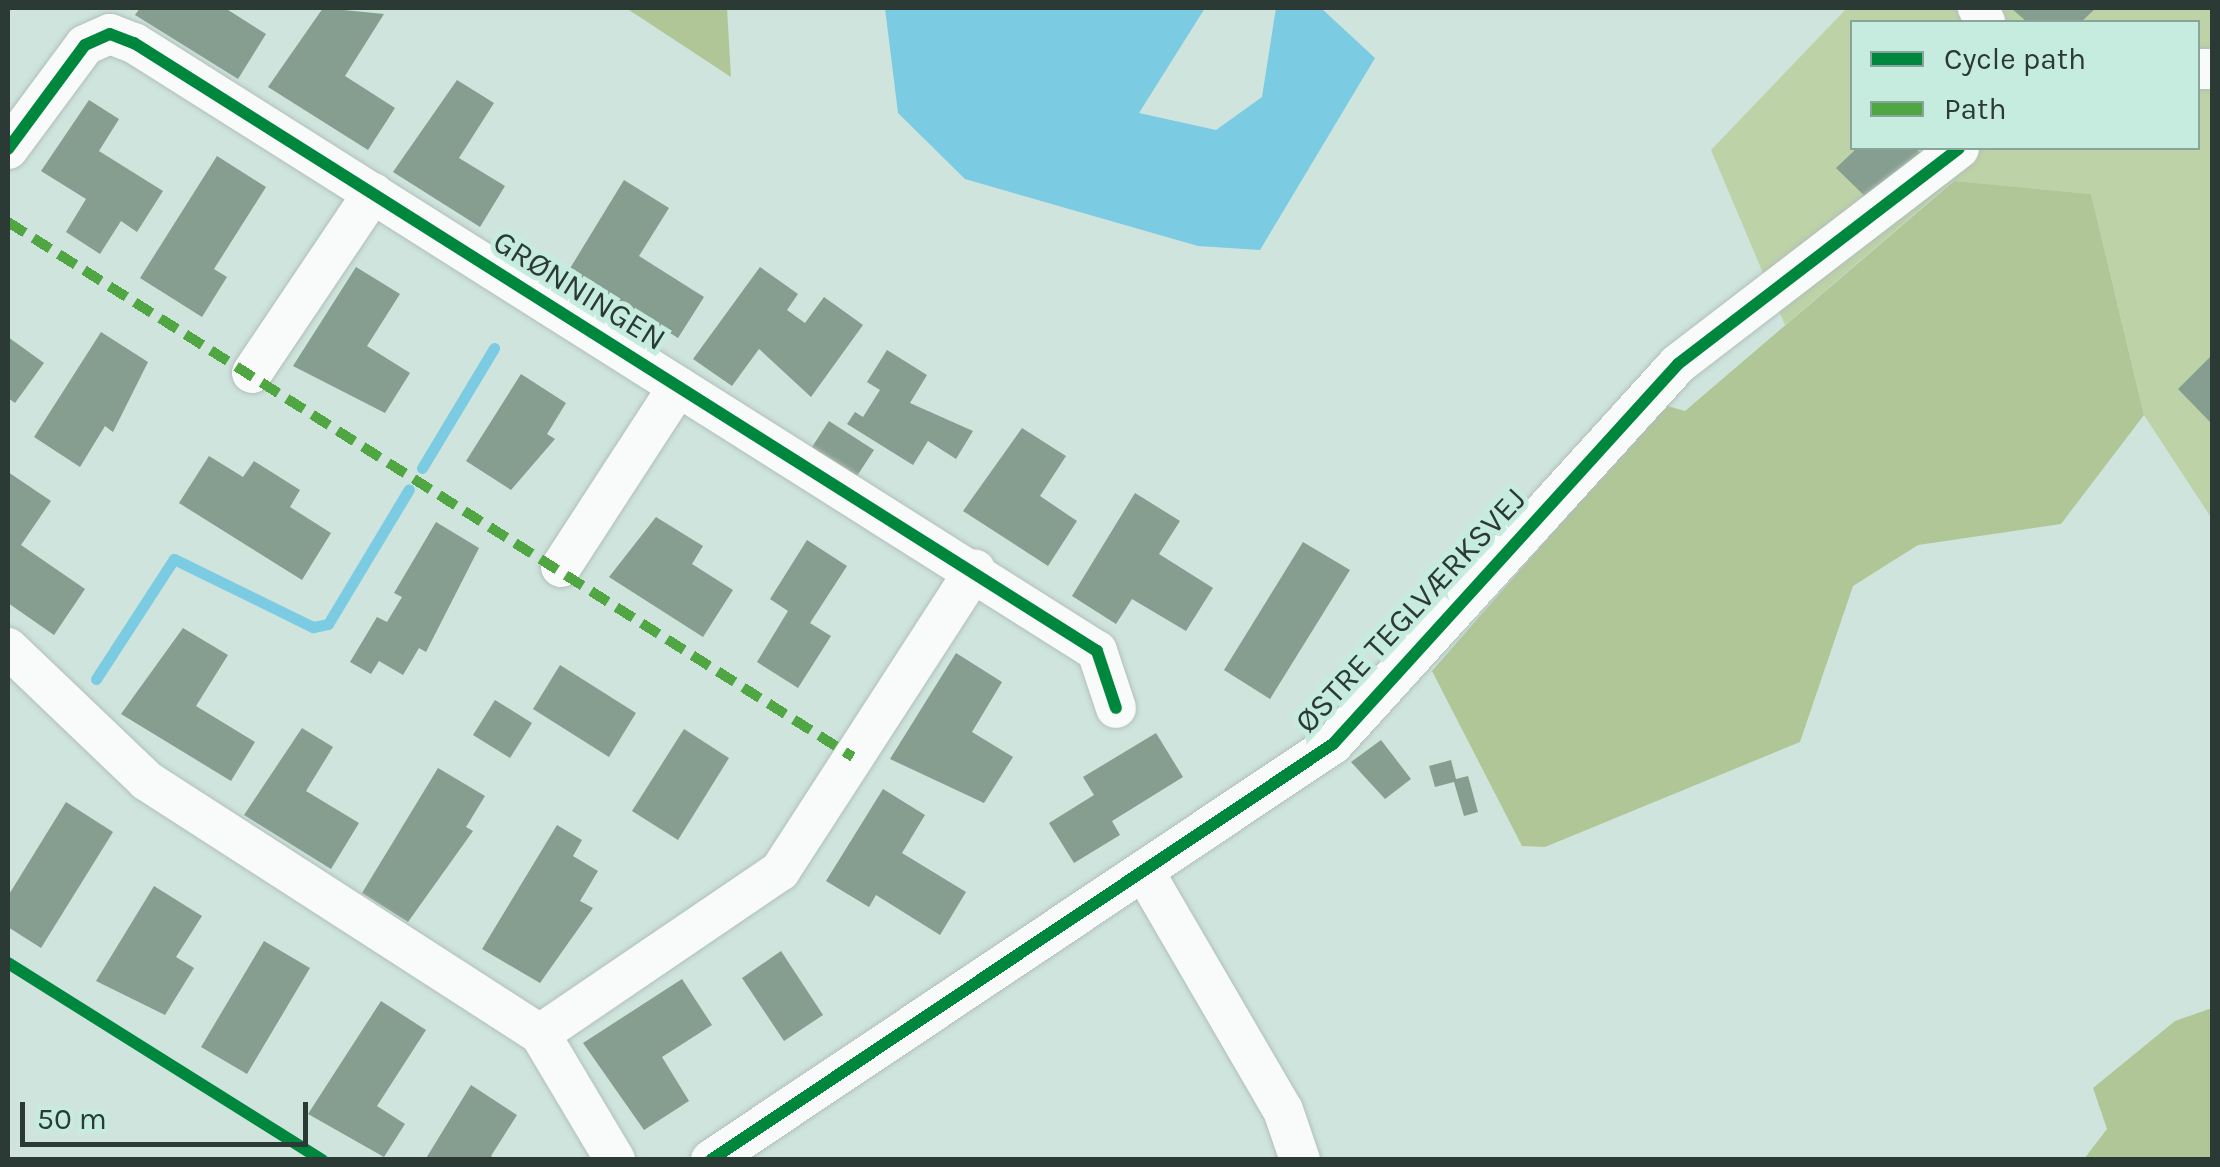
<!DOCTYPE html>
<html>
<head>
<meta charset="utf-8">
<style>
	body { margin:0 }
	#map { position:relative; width:2220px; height:1167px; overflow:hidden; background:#cee4dc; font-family:Karla,sans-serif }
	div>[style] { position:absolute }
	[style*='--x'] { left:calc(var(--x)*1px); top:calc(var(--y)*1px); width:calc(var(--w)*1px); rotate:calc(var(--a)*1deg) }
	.green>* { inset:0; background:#bed2a7 }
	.forest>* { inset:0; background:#b0c696 }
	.water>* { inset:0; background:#7bcbe2 }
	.stream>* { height:11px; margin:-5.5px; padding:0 5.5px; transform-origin:5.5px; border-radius:5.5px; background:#7bcbe2 }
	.building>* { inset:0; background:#869e8f }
	.roads { filter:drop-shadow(0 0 2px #b0bfba) drop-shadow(0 0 2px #b0bfba) }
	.minor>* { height:40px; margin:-20px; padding:0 20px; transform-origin:20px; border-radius:20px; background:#f8fbfa }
	.quiet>* { height:10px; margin-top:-5px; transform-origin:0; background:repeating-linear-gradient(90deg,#51a644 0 20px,transparent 0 30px) }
	.cycleway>* { height:12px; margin:-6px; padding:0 6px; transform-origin:6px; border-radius:6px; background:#00873e }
	span { translate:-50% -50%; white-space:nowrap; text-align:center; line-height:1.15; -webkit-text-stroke:10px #c6ecdf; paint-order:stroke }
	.street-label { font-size:32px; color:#2b3a35 }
	.frame { position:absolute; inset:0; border:10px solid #2b3a35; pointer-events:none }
	.legend { position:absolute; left:1850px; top:20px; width:350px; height:130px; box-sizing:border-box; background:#c6ecdf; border:2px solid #88a59b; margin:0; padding:12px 18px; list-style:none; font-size:30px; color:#2b3a35 }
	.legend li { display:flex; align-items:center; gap:20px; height:50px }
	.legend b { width:50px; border:2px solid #88a59b }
	.scale { position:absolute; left:20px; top:1102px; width:288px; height:45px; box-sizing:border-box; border:5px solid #2b3a35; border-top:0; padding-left:12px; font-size:30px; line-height:35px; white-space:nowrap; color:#2b3a35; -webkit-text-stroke:8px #c6ecdf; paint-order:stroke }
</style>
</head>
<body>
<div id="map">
	<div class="green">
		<div style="clip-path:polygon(evenodd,1847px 8px,2212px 8px,2212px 519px,2144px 415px,2091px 194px,1953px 181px,1785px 325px,1711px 150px,1847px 8px,1852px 22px,2198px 22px,2198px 148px,1852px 148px,1852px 22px)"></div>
	</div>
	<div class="forest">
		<div style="clip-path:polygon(626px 8px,727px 8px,731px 78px,731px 77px)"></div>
		<div style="clip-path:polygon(1954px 181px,2091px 194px,2144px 415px,2061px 524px,1918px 545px,1853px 586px,1800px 742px,1545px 847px,1522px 846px,1432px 671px,1664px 405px,1685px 411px)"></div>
		<div style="clip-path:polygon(2212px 1008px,2212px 1159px,2084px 1159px,2107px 1129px,2093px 1088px,2175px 1021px)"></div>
	</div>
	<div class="water">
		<div style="clip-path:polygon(885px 8px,1205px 8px,1139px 113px,1216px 130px,1262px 97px,1276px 8px,1321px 8px,1375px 58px,1260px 250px,1198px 246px,965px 179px,898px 113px)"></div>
	</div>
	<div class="stream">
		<div style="--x:422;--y:468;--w:140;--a:-59"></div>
		<div style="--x:96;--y:679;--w:143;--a:-57"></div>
		<div style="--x:174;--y:559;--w:155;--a:26.1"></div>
		<div style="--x:313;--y:627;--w:15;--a:-11"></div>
		<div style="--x:328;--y:624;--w:157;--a:-59"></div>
	</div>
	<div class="building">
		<div style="clip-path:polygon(140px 8px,225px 8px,266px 34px,238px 79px,135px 15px)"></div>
		<div style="clip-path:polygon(323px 8px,384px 14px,345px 76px,395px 108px,368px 150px,268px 87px)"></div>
		<div style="clip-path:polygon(2011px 8px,2096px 8px,2081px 22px,2027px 22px)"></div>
		<div style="clip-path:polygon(457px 80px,494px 103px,459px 158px,505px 186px,480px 227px,393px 172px)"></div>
		<div style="clip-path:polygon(89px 100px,119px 119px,99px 151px,163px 191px,137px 232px,121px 221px,100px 254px,66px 232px,86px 199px,41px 171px)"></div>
		<div style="clip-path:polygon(1857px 148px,1915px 148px,1923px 155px,1874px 205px,1836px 168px)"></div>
		<div style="clip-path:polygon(217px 156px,266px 187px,214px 269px,227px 277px,202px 317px,140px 278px)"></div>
		<div style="clip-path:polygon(624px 180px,669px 208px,639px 256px,704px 297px,678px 338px,569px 270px)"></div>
		<div style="clip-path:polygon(356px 267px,400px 294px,367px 346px,410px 373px,385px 413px,293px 366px)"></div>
		<div style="clip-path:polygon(760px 267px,798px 294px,787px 310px,805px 323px,824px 297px,863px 325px,811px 397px,759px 349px,732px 386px,693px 359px)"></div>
		<div style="clip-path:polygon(101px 332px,148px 362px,113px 432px,105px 426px,80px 467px,34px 437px)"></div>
		<div style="clip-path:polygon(8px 337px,44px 363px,15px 403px,8px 398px)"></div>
		<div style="clip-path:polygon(887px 350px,927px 375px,910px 403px,973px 431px,956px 459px,928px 441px,913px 465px,847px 424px,855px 412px,863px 417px,880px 390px,867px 382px)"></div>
		<div style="clip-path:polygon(2212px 355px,2212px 424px,2178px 389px)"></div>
		<div style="clip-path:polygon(521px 374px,566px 403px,547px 434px,555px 439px,511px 490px,466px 461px)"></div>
		<div style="clip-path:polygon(829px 421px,874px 450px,855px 479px,810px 450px)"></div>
		<div style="clip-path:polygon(1022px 428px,1066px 456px,1040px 496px,1077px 521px,1048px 566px,963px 511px)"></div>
		<div style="clip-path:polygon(209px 456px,243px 477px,254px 461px,300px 490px,290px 507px,331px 533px,302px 580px,179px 503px)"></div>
		<div style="clip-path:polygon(8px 472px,51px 501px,21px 545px,85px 589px,54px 635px,8px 603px)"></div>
		<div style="clip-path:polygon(1135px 493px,1180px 521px,1159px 554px,1213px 588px,1186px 631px,1132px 599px,1116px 624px,1072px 596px)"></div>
		<div style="clip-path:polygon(656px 517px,703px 546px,692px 564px,733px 590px,703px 637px,609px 577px)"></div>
		<div style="clip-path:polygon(436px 522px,479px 548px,426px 652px,419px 648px,403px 675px,379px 661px,371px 674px,350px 662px,377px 617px,387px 622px,402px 597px,394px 593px)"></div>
		<div style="clip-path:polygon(807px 540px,847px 566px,810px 623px,831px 636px,798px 688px,757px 662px,788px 611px,770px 599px)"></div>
		<div style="clip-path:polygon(1303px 542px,1350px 570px,1270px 699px,1224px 670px)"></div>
		<div style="clip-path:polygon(183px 628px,228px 655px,196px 706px,255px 742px,231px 781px,121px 714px)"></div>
		<div style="clip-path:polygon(956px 653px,1002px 682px,972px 732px,1013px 757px,984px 803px,890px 759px)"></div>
		<div style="clip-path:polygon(560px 665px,636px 713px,609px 757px,533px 709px)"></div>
		<div style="clip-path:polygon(495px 700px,532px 723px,510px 758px,473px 735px)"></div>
		<div style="clip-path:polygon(302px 728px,333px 747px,306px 791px,359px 823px,331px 869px,244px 815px)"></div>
		<div style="clip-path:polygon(684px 729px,729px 758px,678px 840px,632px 811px)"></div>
		<div style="clip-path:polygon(1156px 733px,1183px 777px,1112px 821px,1120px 835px,1074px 863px,1049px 823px,1094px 795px,1083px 777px)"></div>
		<div style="clip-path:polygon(1381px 740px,1411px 779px,1385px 799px,1351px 762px)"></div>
		<div style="clip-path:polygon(1451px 760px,1456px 779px,1468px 776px,1478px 812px,1464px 816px,1454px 782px,1435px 787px,1429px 766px)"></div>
		<div style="clip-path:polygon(438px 768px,485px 796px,466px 827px,473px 831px,408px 922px,362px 893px)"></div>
		<div style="clip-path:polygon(883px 789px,925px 815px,902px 853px,966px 892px,940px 935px,876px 895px,869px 907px,826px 881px)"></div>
		<div style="clip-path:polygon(66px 802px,113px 832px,41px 948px,8px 927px,8px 896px)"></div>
		<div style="clip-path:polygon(557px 825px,582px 840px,573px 856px,598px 871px,580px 901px,593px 908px,540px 983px,482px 949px)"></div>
		<div style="clip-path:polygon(154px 886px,202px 916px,176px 957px,194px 968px,165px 1015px,96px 981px)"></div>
		<div style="clip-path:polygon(264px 941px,310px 968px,247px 1074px,201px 1047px)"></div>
		<div style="clip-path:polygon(781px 951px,823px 1015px,784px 1041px,742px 978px)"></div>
		<div style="clip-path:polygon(682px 979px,712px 1025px,662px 1057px,689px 1101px,644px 1130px,583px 1043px)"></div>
		<div style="clip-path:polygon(381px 1001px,426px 1030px,377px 1106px,405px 1124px,384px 1157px,308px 1114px)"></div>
		<div style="clip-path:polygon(471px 1085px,517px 1115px,491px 1156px,497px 1160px,425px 1160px)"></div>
	</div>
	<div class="roads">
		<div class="minor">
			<div style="--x:1978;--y:8;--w:16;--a:63"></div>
			<div style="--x:2198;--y:69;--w:14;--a:0"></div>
			<div style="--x:8;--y:149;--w:129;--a:-53.5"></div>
			<div style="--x:85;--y:45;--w:27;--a:-24"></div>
			<div style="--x:110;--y:34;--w:26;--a:21"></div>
			<div style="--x:134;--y:43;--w:1139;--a:32.27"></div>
			<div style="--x:1097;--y:651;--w:60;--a:71.6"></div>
			<div style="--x:252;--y:373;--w:217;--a:-56.1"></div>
			<div style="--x:561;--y:567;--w:215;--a:-57"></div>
			<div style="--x:8;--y:648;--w:192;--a:43.7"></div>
			<div style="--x:147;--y:781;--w:467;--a:32.8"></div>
			<div style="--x:540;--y:1034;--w:147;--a:59.2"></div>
			<div style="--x:1146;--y:875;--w:272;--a:59.8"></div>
			<div style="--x:1283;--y:1110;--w:53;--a:71.2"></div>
			<div style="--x:540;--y:1034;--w:290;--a:-34.2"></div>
			<div style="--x:780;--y:871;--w:359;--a:-57.1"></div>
			<div style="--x:711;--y:1160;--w:748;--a:-33.78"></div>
			<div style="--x:1333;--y:744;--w:513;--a:-47.76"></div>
			<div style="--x:1678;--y:364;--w:354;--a:-37.5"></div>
		</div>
	</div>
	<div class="quiet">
		<div style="--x:8;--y:222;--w:1000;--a:32.34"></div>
	</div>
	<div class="cycleway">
		<div style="--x:8;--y:149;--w:129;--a:-53.5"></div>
		<div style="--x:85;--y:45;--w:27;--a:-24"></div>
		<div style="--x:110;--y:34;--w:26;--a:21"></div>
		<div style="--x:134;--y:43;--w:1139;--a:32.27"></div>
		<div style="--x:1097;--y:651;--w:60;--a:71.6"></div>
		<div style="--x:8;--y:963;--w:371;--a:32.1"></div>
		<div style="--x:711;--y:1160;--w:748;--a:-33.78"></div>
		<div style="--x:1333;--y:744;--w:513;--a:-47.76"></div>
		<div style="--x:1678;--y:364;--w:354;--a:-37.5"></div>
	</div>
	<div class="street-label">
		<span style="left:579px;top:291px;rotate:32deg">GRØNNINGEN</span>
		<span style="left:1411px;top:611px;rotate:-47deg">ØSTRE TEGLVÆRKSVEJ</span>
	</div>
	<div class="frame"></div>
	<ul class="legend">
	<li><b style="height:12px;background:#00873e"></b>Cycle path</li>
	<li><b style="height:12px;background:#51a644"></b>Path</li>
	</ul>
	<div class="scale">50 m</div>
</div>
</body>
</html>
